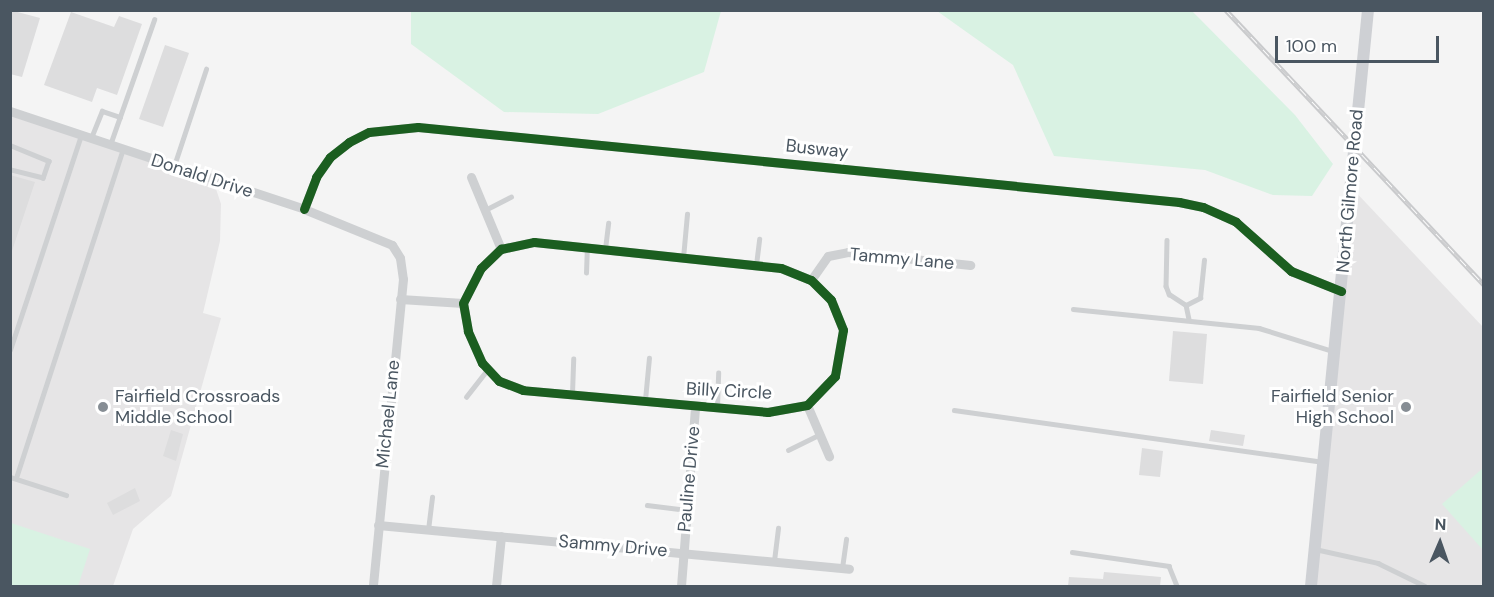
<!DOCTYPE html>
<html>
<head>
<meta charset="utf-8">
<style>
	body { margin:0 }
	#map { position:relative; width:1494px; height:597px; overflow:hidden; background:#f4f4f4; font-family:"DM Sans",sans-serif }
	div>[style] { position:absolute }
	[style*='--x'] { left:calc(var(--x)*1px); top:calc(var(--y)*1px); width:calc(var(--w)*1px); rotate:calc(var(--a)*1deg) }
	.education>* { inset:0; background:#e6e5e6 }
	.green>* { inset:0; background:#d9f2e3 }
	.building>* { inset:0; background:#ddddde }
	.lane>* { height:4.5px; margin:-2.25px; padding:0 2.25px; transform-origin:2.25px; border-radius:2.25px; background:#ced0d2 }
	.street>* { height:9px; margin:-4.5px; padding:0 4.5px; transform-origin:4.5px; border-radius:4.5px; background:#ced0d2 }
	.secondary>* { height:12px; margin:-6px; padding:0 6px; transform-origin:6px; border-radius:6px; background:#ced0d4 }
	.rail>* { height:5px; margin-top:-2.5px; transform-origin:0; background:repeating-linear-gradient(90deg,#fff 0 9px,#c9cacc 0 18px); box-sizing:border-box; border-block:2px solid #c9cacc }
	.cycleway>* { height:9px; margin:-4.5px; padding:0 4.5px; transform-origin:4.5px; border-radius:4.5px; background:#1b5e20 }
	.dots>* { width:16px; height:16px; translate:-50% -50%; box-sizing:border-box; border:3px solid #fff; border-radius:50% }
	span { translate:-50% -50%; white-space:nowrap; text-align:center; line-height:1.15; -webkit-text-stroke:6px #fff; paint-order:stroke }
	.street-label { font-size:18px; color:#4a5661 }
	.poi-label { font-size:18px; color:#4a5661 }
	.left { translate:0 -50%; text-align:left }
	.right { translate:-100% -50%; text-align:right }
	.frame { position:absolute; inset:0; border:12px solid #4a5661; pointer-events:none }
	.north { position:absolute; left:1410px; top:513px; width:60px; height:60px; -webkit-text-stroke:4px #fff; paint-order:stroke; rotate:2deg; font-size:16px; font-weight:700; line-height:24px; text-align:center; color:#4a5661 }
	.north::after { content:''; display:block; margin:auto; width:21px; height:27px; background:#4a5661; clip-path:polygon(50% 0,100% 100%,50% 72%,0 100%) }
	.scale { position:absolute; left:1275px; top:36px; width:164px; height:27px; box-sizing:border-box; border:3px solid #4a5661; border-top:0; padding-left:8px; font-size:18px; line-height:21px; white-space:nowrap; color:#4a5661; -webkit-text-stroke:4px #fff; paint-order:stroke }
</style>
</head>
<body>
<div id="map">
	<div class="education">
		<div style="clip-path:polygon(11px 111px,213px 180px,221px 204px,220px 241px,203px 313px,221px 318px,171px 496px,133px 529px,113px 586px,11px 586px)"></div>
		<div style="clip-path:polygon(1351px 187px,1483px 327px,1483px 586px,1311px 586px)"></div>
	</div>
	<div class="green">
		<div style="clip-path:polygon(411px 11px,411px 10px,721px 11px,704px 72px,598px 114px,504px 112px,411px 44px)"></div>
		<div style="clip-path:polygon(937px 11px,1192px 11px,1295px 115px,1333px 164px,1312px 196px,1273px 195px,1205px 170px,1054px 156px,1013px 65px)"></div>
		<div style="clip-path:polygon(1483px 468px,1483px 550px,1442px 504px)"></div>
		<div style="clip-path:polygon(11px 523px,90px 549px,78px 586px,11px 586px)"></div>
	</div>
	<div class="building">
		<div style="clip-path:polygon(10px 10px,40px 18px,22px 77px,10px 74px)"></div>
		<div style="clip-path:polygon(71px 12px,114px 27px,119px 16px,142px 24px,117px 95px,97px 88px,92px 102px,44px 85px)"></div>
		<div style="clip-path:polygon(165px 45px,189px 53px,163px 127px,139px 119px)"></div>
		<div style="clip-path:polygon(10px 175px,35px 182px,12px 251px,10px 250px)"></div>
		<div style="clip-path:polygon(1173px 331px,1207px 334px,1203px 384px,1169px 381px)"></div>
		<div style="clip-path:polygon(171px 430px,183px 434px,176px 461px,163px 456px)"></div>
		<div style="clip-path:polygon(1211px 430px,1245px 435px,1243px 446px,1209px 441px)"></div>
		<div style="clip-path:polygon(1142px 448px,1163px 451px,1160px 477px,1139px 475px)"></div>
		<div style="clip-path:polygon(135px 488px,140px 501px,113px 515px,107px 503px)"></div>
		<div style="clip-path:polygon(1104px 572px,1161px 577px,1160px 586px,1068px 586px,1069px 577px,1103px 579px)"></div>
	</div>
	<div class="lane">
		<div style="--x:91;--y:138;--w:29;--a:-68"></div>
		<div style="--x:102;--y:111;--w:19;--a:18"></div>
		<div style="--x:10;--y:145;--w:42;--a:22.3"></div>
		<div style="--x:49;--y:161;--w:18;--a:109"></div>
		<div style="--x:43;--y:178;--w:34;--a:-166"></div>
		<div style="--x:110;--y:145;--w:133;--a:-70.6"></div>
		<div style="--x:174;--y:166;--w:102;--a:-71.7"></div>
		<div style="--x:485;--y:210;--w:29;--a:-27"></div>
		<div style="--x:1167;--y:240;--w:46;--a:91.2"></div>
		<div style="--x:1166;--y:286;--w:9;--a:69"></div>
		<div style="--x:1169;--y:294;--w:20;--a:33"></div>
		<div style="--x:1186;--y:305;--w:14;--a:78"></div>
		<div style="--x:605;--y:249;--w:26;--a:-83"></div>
		<div style="--x:683;--y:258;--w:44;--a:-84.8"></div>
		<div style="--x:756;--y:265;--w:26;--a:-83"></div>
		<div style="--x:586;--y:273;--w:25;--a:-88"></div>
		<div style="--x:1186;--y:305;--w:16;--a:-27"></div>
		<div style="--x:1200;--y:298;--w:38;--a:-84"></div>
		<div style="--x:1073;--y:309;--w:187;--a:5.8"></div>
		<div style="--x:1259;--y:328;--w:77;--a:17.3"></div>
		<div style="--x:10;--y:350;--w:226;--a:-71.7"></div>
		<div style="--x:572;--y:394;--w:35;--a:-88"></div>
		<div style="--x:466;--y:397;--w:36;--a:-52"></div>
		<div style="--x:645;--y:400;--w:42;--a:-84.6"></div>
		<div style="--x:717;--y:407;--w:34;--a:-88"></div>
		<div style="--x:954;--y:410;--w:373;--a:8"></div>
		<div style="--x:788;--y:450;--w:34;--a:-26"></div>
		<div style="--x:10;--y:477;--w:59;--a:17.8"></div>
		<div style="--x:16;--y:478;--w:346;--a:-72"></div>
		<div style="--x:647;--y:505;--w:40;--a:7.1"></div>
		<div style="--x:428;--y:530;--w:33;--a:-83"></div>
		<div style="--x:1315;--y:549;--w:65;--a:12.5"></div>
		<div style="--x:1378;--y:563;--w:52;--a:26.1"></div>
		<div style="--x:1072;--y:552;--w:98;--a:8.2"></div>
		<div style="--x:1169;--y:566;--w:22;--a:68"></div>
		<div style="--x:774;--y:561;--w:33;--a:-83"></div>
		<div style="--x:842;--y:568;--w:29;--a:-82"></div>
	</div>
	<div class="street">
		<div style="--x:10;--y:111;--w:310;--a:18.4"></div>
		<div style="--x:304;--y:209;--w:95;--a:22.2"></div>
		<div style="--x:392;--y:245;--w:15;--a:58"></div>
		<div style="--x:400;--y:258;--w:21;--a:82"></div>
		<div style="--x:403;--y:279;--w:308;--a:95.6"></div>
		<div style="--x:471;--y:177;--w:78;--a:67.4"></div>
		<div style="--x:304;--y:209;--w:34;--a:-69"></div>
		<div style="--x:316;--y:177;--w:24;--a:-55"></div>
		<div style="--x:330;--y:157;--w:24;--a:-38"></div>
		<div style="--x:349;--y:142;--w:22;--a:-27"></div>
		<div style="--x:369;--y:132;--w:49;--a:-5.8"></div>
		<div style="--x:418;--y:127;--w:765;--a:5.63"></div>
		<div style="--x:1179;--y:202;--w:25;--a:12"></div>
		<div style="--x:1203;--y:207;--w:36;--a:24"></div>
		<div style="--x:1236;--y:222;--w:74;--a:41.7"></div>
		<div style="--x:1291;--y:271;--w:54;--a:21.8"></div>
		<div style="--x:534;--y:242;--w:248;--a:6"></div>
		<div style="--x:781;--y:268;--w:32;--a:22"></div>
		<div style="--x:811;--y:280;--w:28;--a:45"></div>
		<div style="--x:831;--y:300;--w:32;--a:68"></div>
		<div style="--x:843;--y:330;--w:47;--a:99.9"></div>
		<div style="--x:835;--y:376;--w:40;--a:134"></div>
		<div style="--x:807;--y:405;--w:40;--a:170"></div>
		<div style="--x:768;--y:412;--w:246;--a:-174.9"></div>
		<div style="--x:523;--y:390;--w:26;--a:-159"></div>
		<div style="--x:499;--y:381;--w:25;--a:-133"></div>
		<div style="--x:482;--y:363;--w:35;--a:-114"></div>
		<div style="--x:468;--y:331;--w:28;--a:-100"></div>
		<div style="--x:463;--y:303;--w:39;--a:-63"></div>
		<div style="--x:481;--y:268;--w:28;--a:-44"></div>
		<div style="--x:501;--y:249;--w:34;--a:-12"></div>
		<div style="--x:811;--y:280;--w:29;--a:-55"></div>
		<div style="--x:828;--y:256;--w:20;--a:-11"></div>
		<div style="--x:848;--y:252;--w:123;--a:6.1"></div>
		<div style="--x:400;--y:299;--w:63;--a:3.6"></div>
		<div style="--x:807;--y:405;--w:56;--a:66.7"></div>
		<div style="--x:378;--y:525;--w:473;--a:5.3"></div>
		<div style="--x:496;--y:586;--w:50;--a:-84.3"></div>
		<div style="--x:681;--y:586;--w:179;--a:-85.5"></div>
	</div>
	<div class="secondary">
		<div style="--x:1311;--y:586;--w:579;--a:-84.35"></div>
	</div>
	<div class="rail">
		<div style="--x:1226;--y:10;--w:377;--a:46.8"></div>
	</div>
	<div class="cycleway">
		<div style="--x:304;--y:209;--w:34;--a:-69"></div>
		<div style="--x:316;--y:177;--w:24;--a:-55"></div>
		<div style="--x:330;--y:157;--w:24;--a:-38"></div>
		<div style="--x:349;--y:142;--w:22;--a:-27"></div>
		<div style="--x:369;--y:132;--w:49;--a:-5.8"></div>
		<div style="--x:418;--y:127;--w:765;--a:5.63"></div>
		<div style="--x:1179;--y:202;--w:25;--a:12"></div>
		<div style="--x:1203;--y:207;--w:36;--a:24"></div>
		<div style="--x:1236;--y:222;--w:74;--a:41.7"></div>
		<div style="--x:1291;--y:271;--w:54;--a:21.8"></div>
		<div style="--x:534;--y:242;--w:248;--a:6"></div>
		<div style="--x:781;--y:268;--w:32;--a:22"></div>
		<div style="--x:811;--y:280;--w:28;--a:45"></div>
		<div style="--x:831;--y:300;--w:32;--a:68"></div>
		<div style="--x:843;--y:330;--w:47;--a:99.9"></div>
		<div style="--x:835;--y:376;--w:40;--a:134"></div>
		<div style="--x:807;--y:405;--w:40;--a:170"></div>
		<div style="--x:768;--y:412;--w:246;--a:-174.9"></div>
		<div style="--x:523;--y:390;--w:26;--a:-159"></div>
		<div style="--x:499;--y:381;--w:25;--a:-133"></div>
		<div style="--x:482;--y:363;--w:35;--a:-114"></div>
		<div style="--x:468;--y:331;--w:28;--a:-100"></div>
		<div style="--x:463;--y:303;--w:39;--a:-63"></div>
		<div style="--x:481;--y:268;--w:28;--a:-44"></div>
		<div style="--x:501;--y:249;--w:34;--a:-12"></div>
	</div>
	<div class="dots">
		<div style="left:103px;top:407px;background:#868d94"></div>
		<div style="left:1406px;top:407px;background:#868d94"></div>
	</div>
	<div class="street-label">
		<span style="left:817px;top:149px;rotate:6deg">Busway</span>
		<span style="left:202px;top:176px;rotate:18deg">Donald Drive</span>
		<span style="left:1350px;top:191px;rotate:-85deg">North Gilmore Road</span>
		<span style="left:902px;top:259px;rotate:5deg">Tammy Lane</span>
		<span style="left:729px;top:391px;rotate:3deg">Billy Circle</span>
		<span style="left:388px;top:414px;rotate:-84deg">Michael Lane</span>
		<span style="left:689px;top:479px;rotate:-85deg">Pauline Drive</span>
		<span style="left:613px;top:546px;rotate:5deg">Sammy Drive</span>
	</div>
	<div class="poi-label">
		<span class="left" style="left:115px;top:407px">Fairfield Crossroads<br>Middle School</span>
		<span class="right" style="left:1394px;top:407px">Fairfield Senior<br>High School</span>
	</div>
	<div class="frame"></div>
	<div class="north">N</div>
	<div class="scale">100 m</div>
</div>
</body>
</html>
